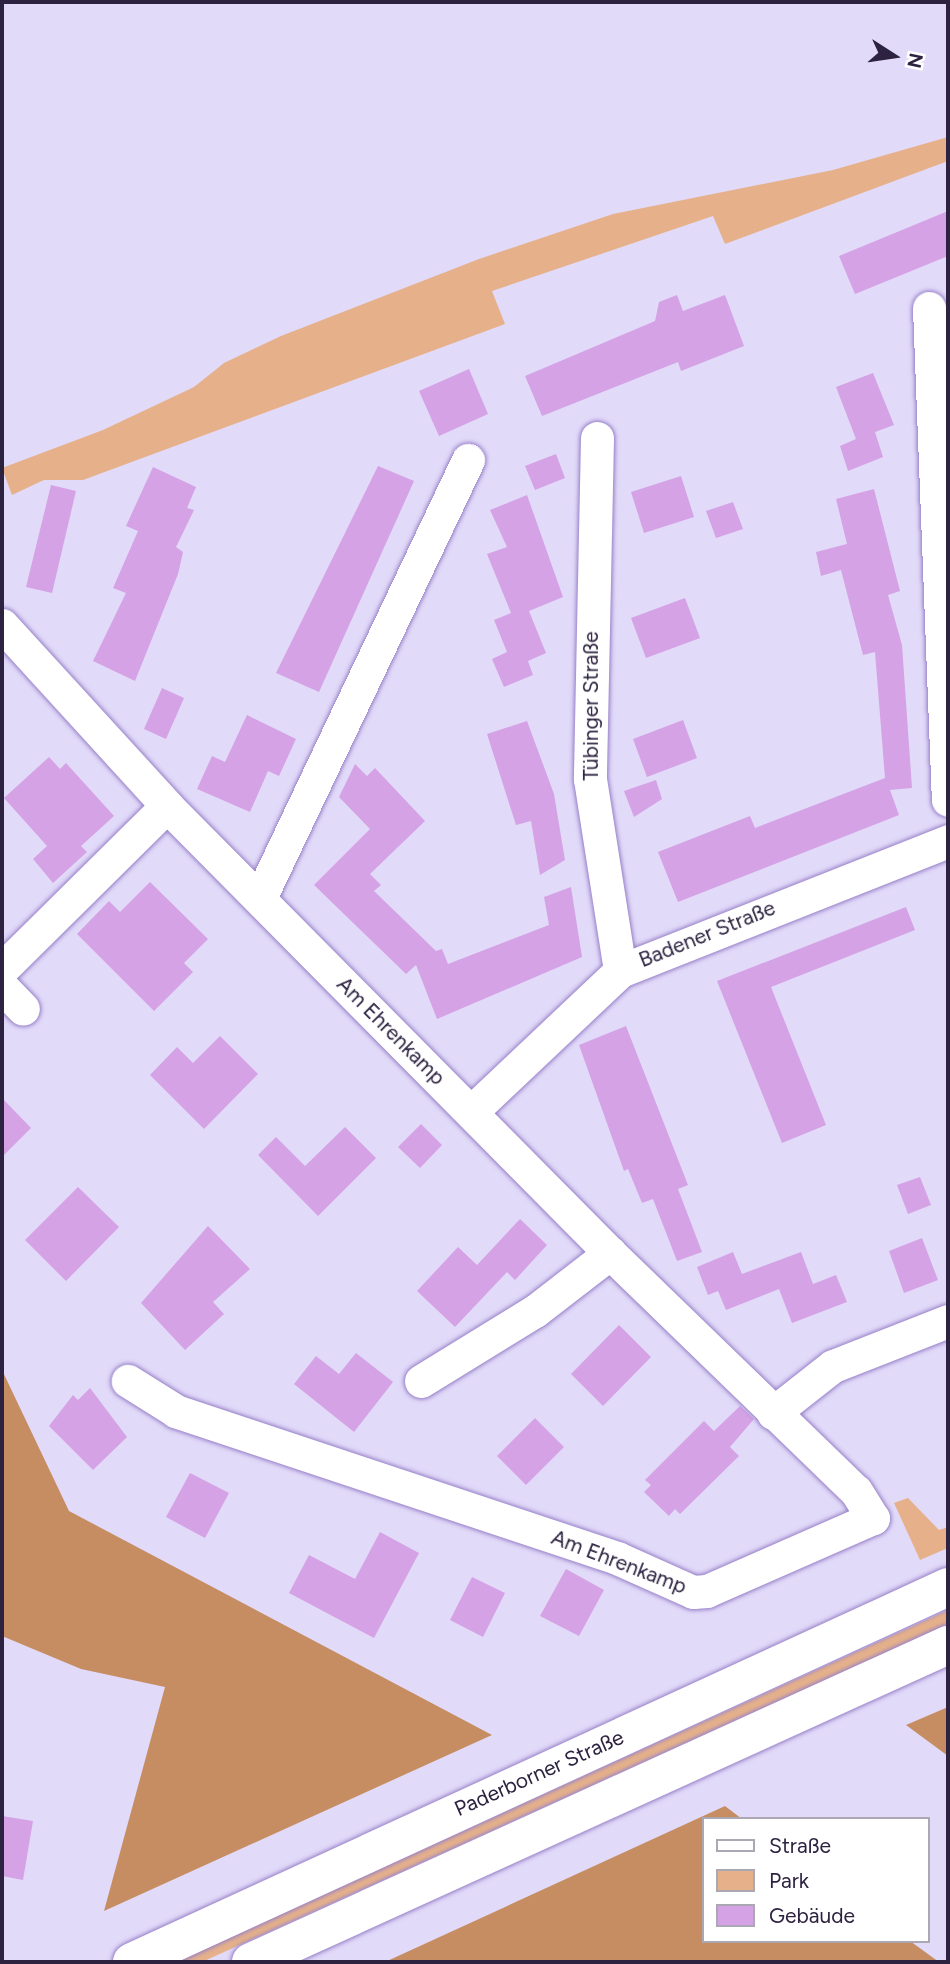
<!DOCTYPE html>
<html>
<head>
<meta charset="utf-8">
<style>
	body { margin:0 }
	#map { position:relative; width:950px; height:1964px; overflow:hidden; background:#e2daf9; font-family:Figtree,sans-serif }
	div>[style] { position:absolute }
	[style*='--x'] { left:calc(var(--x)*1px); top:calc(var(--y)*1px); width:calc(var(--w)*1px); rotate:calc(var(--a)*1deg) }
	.green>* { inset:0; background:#e6b18a }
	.forest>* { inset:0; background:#c68d62 }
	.building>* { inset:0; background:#d5a2e5 }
	.roads { filter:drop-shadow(0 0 2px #9780c8) drop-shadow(0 0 2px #9780c8) }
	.minor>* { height:33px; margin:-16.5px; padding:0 16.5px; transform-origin:16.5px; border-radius:16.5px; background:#fff }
	.secondary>* { height:38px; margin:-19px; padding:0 19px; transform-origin:19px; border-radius:19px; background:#fff }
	span { translate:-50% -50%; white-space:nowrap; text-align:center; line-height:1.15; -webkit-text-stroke:5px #fff; paint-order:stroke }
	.street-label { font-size:21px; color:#2d2341 }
	.frame { position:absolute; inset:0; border:4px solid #2d2341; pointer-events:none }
	.legend { position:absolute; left:702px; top:1817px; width:228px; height:126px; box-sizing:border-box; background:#fff; border:2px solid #aba7b3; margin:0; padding:9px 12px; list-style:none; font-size:21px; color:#2d2341 }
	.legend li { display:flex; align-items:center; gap:14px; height:35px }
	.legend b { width:35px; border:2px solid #aba7b3 }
	.north { position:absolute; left:859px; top:21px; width:70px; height:70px; -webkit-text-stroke:5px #fff; paint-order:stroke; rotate:102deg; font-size:19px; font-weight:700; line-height:28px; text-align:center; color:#2d2341 }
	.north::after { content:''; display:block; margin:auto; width:24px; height:32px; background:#2d2341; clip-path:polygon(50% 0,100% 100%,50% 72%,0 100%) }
</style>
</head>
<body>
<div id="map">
	<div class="green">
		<div style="clip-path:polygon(948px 137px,948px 161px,725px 244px,713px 216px,492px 291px,505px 324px,83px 480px,44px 480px,12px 495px,2px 468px,103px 430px,194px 387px,224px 363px,281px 336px,479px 259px,613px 214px,833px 170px)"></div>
		<div style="clip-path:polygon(908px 1498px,939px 1530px,948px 1527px,948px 1548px,920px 1560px,894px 1503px)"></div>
		<div style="clip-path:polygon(948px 1610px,948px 1624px,202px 1962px,176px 1962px)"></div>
	</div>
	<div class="forest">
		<div style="clip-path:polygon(2px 1370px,69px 1511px,492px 1735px,104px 1911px,165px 1687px,81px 1669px,2px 1636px)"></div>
		<div style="clip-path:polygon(948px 1707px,948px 1756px,906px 1725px)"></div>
		<div style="clip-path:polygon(725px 1806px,742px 1819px,703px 1819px,703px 1941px,910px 1941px,939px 1962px,385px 1962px)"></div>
	</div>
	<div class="building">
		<div style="clip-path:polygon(948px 211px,948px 256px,855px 294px,839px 256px)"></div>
		<div style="clip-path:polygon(677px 295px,683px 311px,725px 295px,744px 346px,681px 371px,678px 362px,542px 416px,525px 376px,655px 321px,659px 302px)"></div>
		<div style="clip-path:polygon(469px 369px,488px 414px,439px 436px,419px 391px)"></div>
		<div style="clip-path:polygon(873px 373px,894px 425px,875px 432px,883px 457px,848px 471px,840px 446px,856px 439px,836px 387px)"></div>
		<div style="clip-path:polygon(556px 454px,565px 478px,535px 490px,525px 466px)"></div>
		<div style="clip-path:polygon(378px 466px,414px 481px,319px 692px,276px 673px)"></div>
		<div style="clip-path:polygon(153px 467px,196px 487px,187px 508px,194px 510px,176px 547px,183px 552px,178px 574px,135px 681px,93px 661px,126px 593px,113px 588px,138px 531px,126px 526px)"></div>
		<div style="clip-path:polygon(681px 476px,694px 517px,644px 533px,631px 492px)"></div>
		<div style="clip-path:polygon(51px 485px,76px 491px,52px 593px,26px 587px)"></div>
		<div style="clip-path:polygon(874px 489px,900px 591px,888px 595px,902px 645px,912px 788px,890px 790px,899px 815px,678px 902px,658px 852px,750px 816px,755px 828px,885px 778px,875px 652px,863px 655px,841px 570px,821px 576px,816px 552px,847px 544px,836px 499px)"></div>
		<div style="clip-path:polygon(527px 495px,563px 597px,529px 611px,546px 653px,528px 661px,533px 675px,504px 687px,492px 659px,507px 652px,494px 620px,511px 613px,487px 554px,507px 547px,490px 510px)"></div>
		<div style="clip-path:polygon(733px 502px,743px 529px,716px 538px,706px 511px)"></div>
		<div style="clip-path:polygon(685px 598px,700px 638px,646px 658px,631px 618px)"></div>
		<div style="clip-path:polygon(162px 688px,184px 698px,166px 739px,144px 729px)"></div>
		<div style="clip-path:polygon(247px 715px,296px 739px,279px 776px,268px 771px,250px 812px,197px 789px,212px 756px,225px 762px)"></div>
		<div style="clip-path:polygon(683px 720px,697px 758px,647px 777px,633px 739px)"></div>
		<div style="clip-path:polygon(527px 721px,554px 794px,565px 860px,540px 875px,531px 821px,516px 825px,487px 734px)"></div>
		<div style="clip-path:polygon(49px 757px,60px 769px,66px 763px,114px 816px,81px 846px,87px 852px,53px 883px,33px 859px,47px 846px,4px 798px)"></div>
		<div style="clip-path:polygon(355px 764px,367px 776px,375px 768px,425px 821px,370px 874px,381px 885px,374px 891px,436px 951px,442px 949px,448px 964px,549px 925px,544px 897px,571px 887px,582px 957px,437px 1019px,416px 965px,406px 974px,314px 885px,370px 829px,339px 797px)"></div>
		<div style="clip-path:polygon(656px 780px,662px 799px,634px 817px,624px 791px)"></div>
		<div style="clip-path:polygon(150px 882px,208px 939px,184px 963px,193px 972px,154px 1011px,77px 934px,109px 901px,120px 912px)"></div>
		<div style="clip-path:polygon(906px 907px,915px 930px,771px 987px,826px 1125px,782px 1143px,717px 981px)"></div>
		<div style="clip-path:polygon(626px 1026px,688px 1185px,678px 1189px,702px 1252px,677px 1261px,653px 1199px,642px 1203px,628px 1169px,624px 1171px,579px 1045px)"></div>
		<div style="clip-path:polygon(220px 1036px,258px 1074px,204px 1129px,150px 1075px,177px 1047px,193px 1063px)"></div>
		<div style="clip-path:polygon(2px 1098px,31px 1128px,2px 1157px)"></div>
		<div style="clip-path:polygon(421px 1124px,442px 1145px,420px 1168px,398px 1147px)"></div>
		<div style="clip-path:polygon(345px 1127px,376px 1158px,318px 1216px,258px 1155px,276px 1137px,305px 1166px)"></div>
		<div style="clip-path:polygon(920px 1177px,931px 1205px,908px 1214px,897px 1185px)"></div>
		<div style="clip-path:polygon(78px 1187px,119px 1227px,66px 1281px,25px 1240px)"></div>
		<div style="clip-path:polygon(520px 1219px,547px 1245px,515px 1280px,507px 1272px,455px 1327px,417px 1291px,458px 1247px,477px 1265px)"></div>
		<div style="clip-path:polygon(208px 1226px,250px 1269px,213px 1302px,224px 1314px,185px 1350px,141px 1303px)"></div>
		<div style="clip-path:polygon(922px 1238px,938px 1280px,904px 1293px,889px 1251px)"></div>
		<div style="clip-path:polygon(733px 1252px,742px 1274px,801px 1252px,813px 1284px,836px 1275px,847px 1302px,792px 1323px,779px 1289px,726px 1310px,718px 1291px,708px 1295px,697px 1267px)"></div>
		<div style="clip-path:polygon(619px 1325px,651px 1357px,603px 1406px,571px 1374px)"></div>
		<div style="clip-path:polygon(356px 1353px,393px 1382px,354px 1432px,294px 1384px,316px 1356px,339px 1374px)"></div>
		<div style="clip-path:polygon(90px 1388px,127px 1437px,93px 1470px,49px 1426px,73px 1395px,78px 1400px)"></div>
		<div style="clip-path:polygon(740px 1406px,754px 1419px,730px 1447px,739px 1456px,680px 1514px,675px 1509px,669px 1516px,644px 1492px,651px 1485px,645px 1480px,704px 1421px,714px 1431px)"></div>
		<div style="clip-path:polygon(535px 1418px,564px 1447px,526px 1485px,497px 1456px)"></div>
		<div style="clip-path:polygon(190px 1473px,229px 1493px,205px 1538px,166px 1517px)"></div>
		<div style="clip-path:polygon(380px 1532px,419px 1553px,374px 1638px,289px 1593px,309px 1555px,355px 1579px)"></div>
		<div style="clip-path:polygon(566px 1569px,604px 1590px,579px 1636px,540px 1616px)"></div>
		<div style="clip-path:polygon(472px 1577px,505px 1593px,483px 1637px,450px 1620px)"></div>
		<div style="clip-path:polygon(2px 1816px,33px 1821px,23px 1880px,2px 1876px)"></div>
	</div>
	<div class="roads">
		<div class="minor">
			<div style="--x:929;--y:308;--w:492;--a:87.8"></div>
			<div style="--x:597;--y:438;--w:341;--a:91.2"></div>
			<div style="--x:590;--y:779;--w:194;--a:81.1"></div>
			<div style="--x:2;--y:625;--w:245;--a:47.6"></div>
			<div style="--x:167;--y:806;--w:629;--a:45.26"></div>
			<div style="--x:610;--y:1253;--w:342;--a:44.1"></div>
			<div style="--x:856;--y:1491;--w:32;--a:58"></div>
			<div style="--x:873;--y:1518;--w:181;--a:156.3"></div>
			<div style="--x:707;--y:1591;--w:14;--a:176"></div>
			<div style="--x:693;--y:1592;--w:83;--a:-155.9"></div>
			<div style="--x:617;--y:1558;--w:465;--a:-161.6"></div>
			<div style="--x:176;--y:1411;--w:57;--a:-148"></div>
			<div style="--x:260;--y:898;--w:485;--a:-64.6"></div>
			<div style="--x:2;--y:969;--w:232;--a:-44.7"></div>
			<div style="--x:2;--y:987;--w:30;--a:46"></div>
			<div style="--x:471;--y:1112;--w:205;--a:-43.4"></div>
			<div style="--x:620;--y:971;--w:353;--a:-21.6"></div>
			<div style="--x:421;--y:1381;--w:134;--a:-31.6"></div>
			<div style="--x:535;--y:1311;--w:95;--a:-37.7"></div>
			<div style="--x:773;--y:1413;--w:76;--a:-38.1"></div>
			<div style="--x:833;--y:1366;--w:123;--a:-21.4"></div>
		</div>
		<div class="secondary">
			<div style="--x:132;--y:1962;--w:898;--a:-24.68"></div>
			<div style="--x:251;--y:1962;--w:766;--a:-24.46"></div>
		</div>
	</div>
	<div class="street-label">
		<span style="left:591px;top:706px;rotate:-90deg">Tübinger Straße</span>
		<span style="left:707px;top:934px;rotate:-22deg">Badener Straße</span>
		<span style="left:391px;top:1031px;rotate:45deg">Am Ehrenkamp</span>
		<span style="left:619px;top:1562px;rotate:21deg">Am Ehrenkamp</span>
		<span style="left:539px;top:1773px;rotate:-24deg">Paderborner Straße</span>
	</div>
	<div class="frame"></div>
	<ul class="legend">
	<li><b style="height:9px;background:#fff"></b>Straße</li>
	<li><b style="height:19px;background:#e6b18a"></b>Park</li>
	<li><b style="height:19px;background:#d5a2e5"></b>Gebäude</li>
	</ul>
	<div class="north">N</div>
</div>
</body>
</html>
